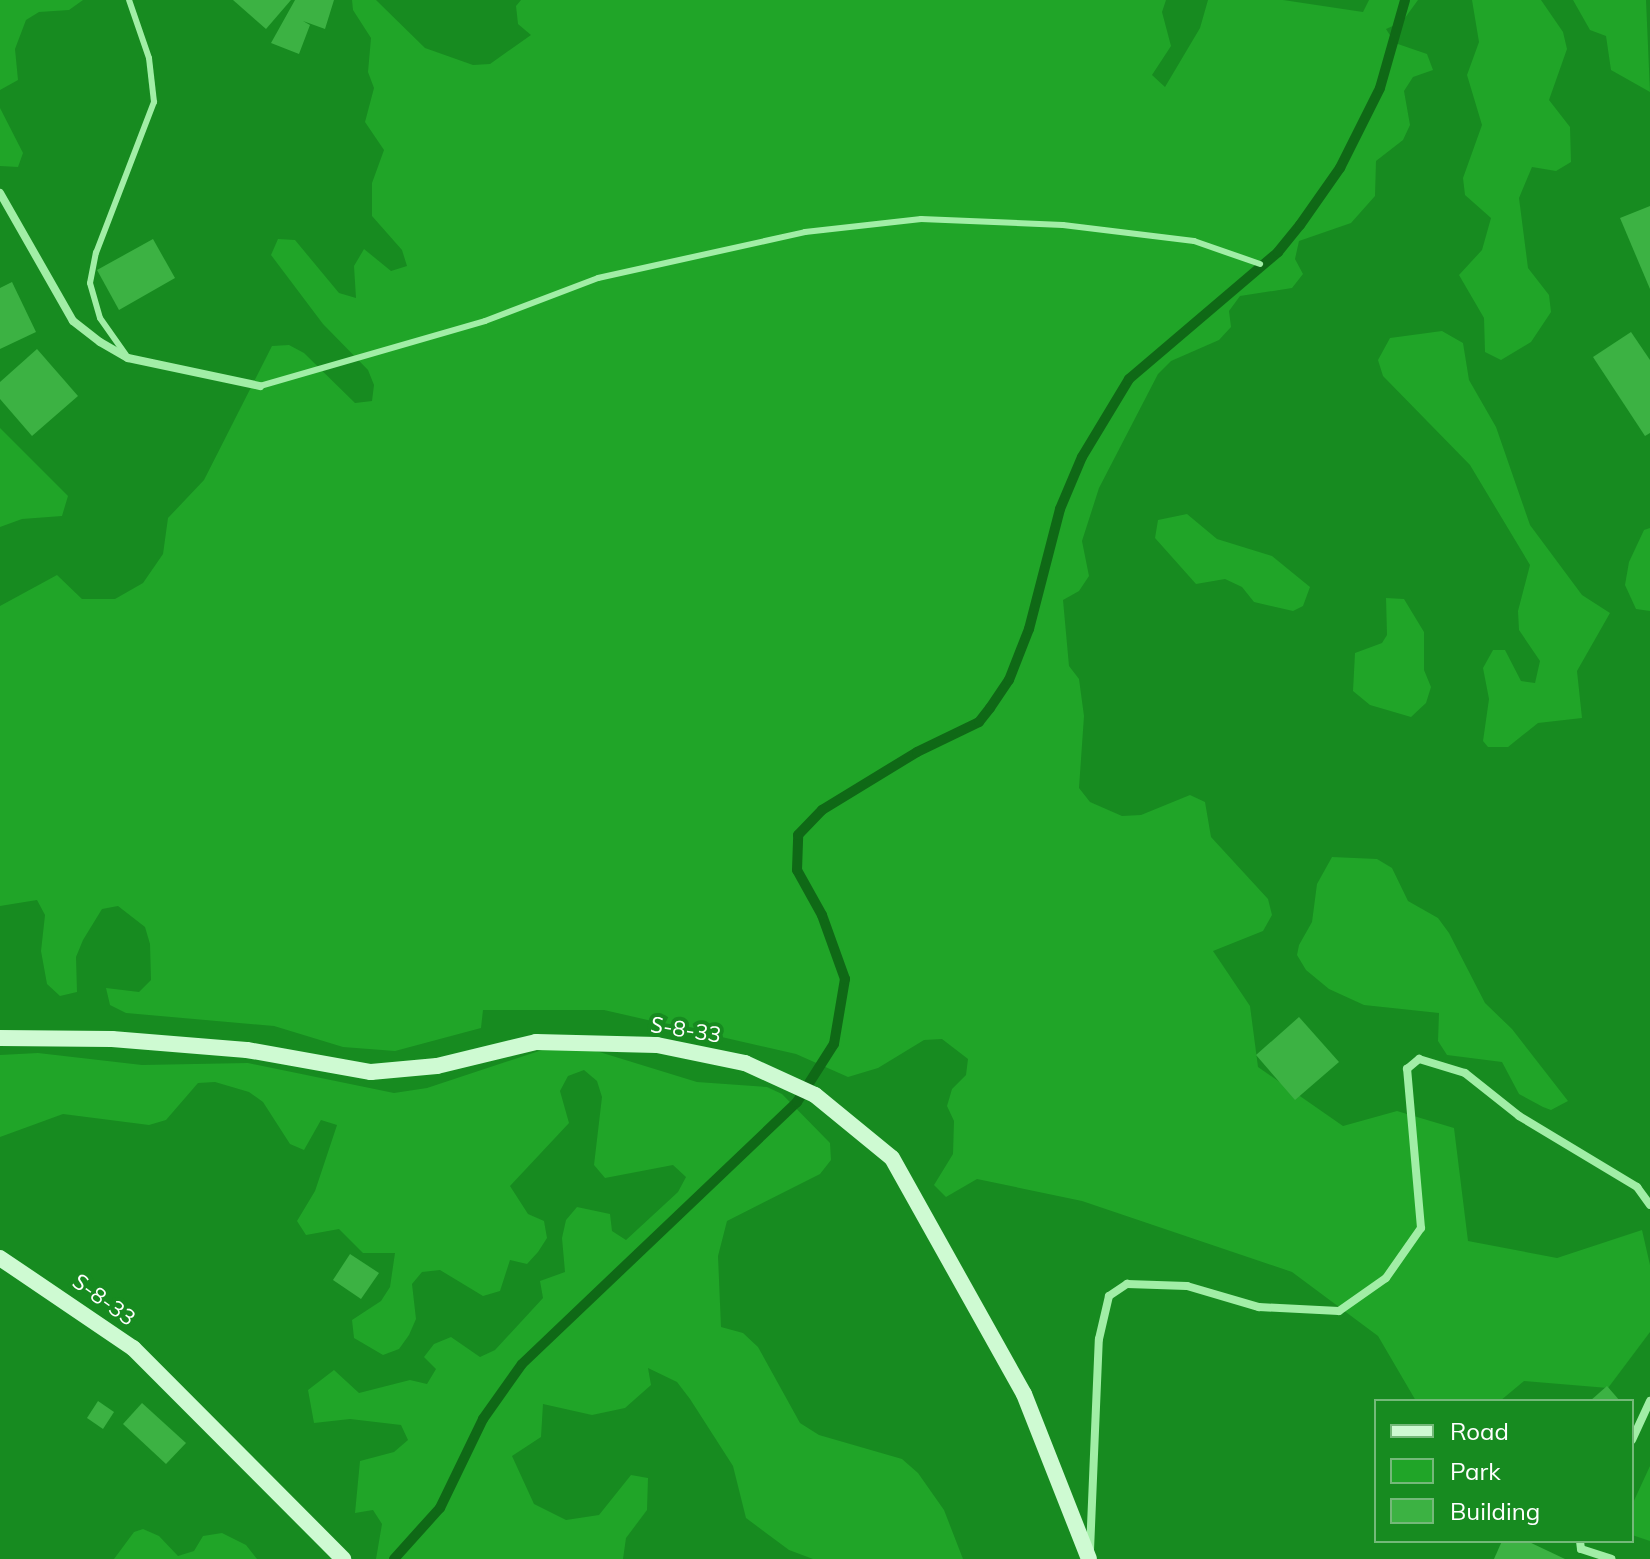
<!DOCTYPE html>
<html>
<head>
<meta charset="utf-8">
<style>
	body { margin:0 }
	#map { position:relative; width:1650px; height:1559px; overflow:hidden; background:#178b20; font-family:Mulish,"Noto Sans Armenian",sans-serif }
	div>[style] { position:absolute }
	[style*='--x'] { left:calc(var(--x)*1px); top:calc(var(--y)*1px); width:calc(var(--w)*1px); rotate:calc(var(--a)*1deg) }
	.green>* { inset:0; background:#20a528 }
	.stream>* { height:10px; margin:-5px; padding:0 5px; transform-origin:5px; border-radius:5px; background:#0f6916 }
	.building>* { inset:0; background:#3cb243 }
	.lane>* { height:6px; margin:-3px; padding:0 3px; transform-origin:3px; border-radius:3px; background:#a1eea6 }
	.street>* { height:8px; margin:-4px; padding:0 4px; transform-origin:4px; border-radius:4px; background:#a1eea6 }
	.secondary>* { height:16px; margin:-8px; padding:0 8px; transform-origin:8px; border-radius:8px; background:#cefad2 }
	span { translate:-50% -50%; white-space:nowrap; text-align:center; line-height:1.15; -webkit-text-stroke:8px #178b20; paint-order:stroke }
	.street-label { font-size:22px; color:#fff }
	.legend { position:absolute; left:1374px; top:1399px; width:260px; height:144px; box-sizing:border-box; background:#178b20; border:2px solid #74b979; margin:0; padding:10px 14px; list-style:none; font-size:24px; color:#fff }
	.legend li { display:flex; align-items:center; gap:16px; height:40px }
	.legend b { width:40px; border:2px solid #74b979 }
</style>
</head>
<body>
<div id="map">
	<div class="green">
		<div style="clip-path:polygon(0 0,83px 0,69px 10px,39px 12px,26px 20px,15px 49px,18px 80px,0 90px)"></div>
		<div style="clip-path:polygon(352px 0,376px 0,425px 48px,473px 65px,490px 64px,531px 35px,518px 24px,516px 6px,521px 0,1166px 0,1162px 12px,1171px 46px,1152px 75px,1165px 87px,1200px 28px,1208px 0,1283px 0,1363px 12px,1369px 0,1418px 0,1402px 22px,1386px 29px,1395px 43px,1427px 54px,1433px 70px,1413px 77px,1404px 91px,1410px 125px,1403px 140px,1376px 161px,1375px 196px,1351px 223px,1299px 241px,1295px 259px,1303px 274px,1292px 288px,1240px 296px,1229px 311px,1231px 327px,1219px 340px,1171px 361px,1158px 374px,1099px 488px,1082px 541px,1089px 576px,1079px 591px,1063px 600px,1069px 666px,1079px 679px,1084px 716px,1079px 788px,1090px 802px,1122px 816px,1141px 815px,1190px 795px,1205px 802px,1211px 837px,1268px 899px,1272px 915px,1263px 931px,1213px 951px,1250px 1006px,1258px 1067px,1343px 1126px,1397px 1111px,1454px 1128px,1468px 1241px,1557px 1258px,1642px 1230px,1650px 1265px,1650px 1332px,1608px 1388px,1524px 1381px,1500px 1401px,1416px 1401px,1378px 1336px,1292px 1272px,1082px 1201px,977px 1179px,946px 1197px,934px 1185px,953px 1154px,954px 1121px,947px 1106px,952px 1089px,966px 1075px,968px 1059px,942px 1039px,924px 1040px,878px 1068px,848px 1077px,796px 1054px,604px 1010px,483px 1010px,481px 1028px,395px 1051px,343px 1047px,274px 1026px,126px 1013px,110px 1005px,106px 988px,139px 992px,151px 980px,150px 944px,145px 927px,118px 906px,102px 909px,83px 940px,76px 957px,77px 992px,60px 996px,47px 984px,41px 951px,45px 915px,37px 900px,0 906px,0 606px,57px 575px,82px 599px,115px 599px,143px 583px,163px 554px,168px 518px,204px 480px,272px 346px,289px 345px,304px 353px,355px 403px,372px 401px,374px 385px,368px 370px,323px 324px,271px 255px,278px 239px,295px 240px,339px 293px,356px 298px,354px 266px,364px 249px,391px 271px,407px 266px,402px 250px,372px 216px,372px 183px,384px 150px,365px 122px,374px 88px,368px 72px,371px 38px,353px 10px)"></div>
		<div style="clip-path:polygon(1472px 0,1541px 0,1563px 32px,1567px 49px,1549px 100px,1570px 127px,1571px 162px,1556px 171px,1532px 167px,1519px 198px,1528px 268px,1549px 295px,1551px 312px,1531px 342px,1501px 360px,1485px 352px,1484px 318px,1459px 275px,1482px 250px,1491px 218px,1465px 195px,1463px 178px,1482px 125px,1467px 75px,1479px 42px)"></div>
		<div style="clip-path:polygon(1573px 0,1646px 0,1650px 92px,1611px 70px,1606px 36px,1590px 30px)"></div>
		<div style="clip-path:polygon(0 108px,23px 153px,18px 167px,0 166px)"></div>
		<div style="clip-path:polygon(1442px 331px,1463px 343px,1469px 380px,1496px 427px,1530px 525px,1582px 595px,1610px 613px,1577px 671px,1582px 718px,1538px 723px,1508px 747px,1488px 747px,1483px 741px,1489px 699px,1483px 668px,1493px 650px,1505px 650px,1521px 681px,1535px 683px,1540px 661px,1519px 630px,1518px 611px,1530px 565px,1470px 465px,1383px 376px,1378px 360px,1390px 338px)"></div>
		<div style="clip-path:polygon(0 428px,68px 496px,62px 516px,22px 519px,0 527px)"></div>
		<div style="clip-path:polygon(1187px 514px,1217px 539px,1272px 556px,1310px 587px,1303px 606px,1293px 611px,1254px 602px,1242px 587px,1225px 579px,1196px 584px,1155px 538px,1158px 520px)"></div>
		<div style="clip-path:polygon(1650px 528px,1650px 611px,1636px 609px,1625px 585px,1629px 562px,1644px 530px)"></div>
		<div style="clip-path:polygon(1386px 598px,1404px 599px,1424px 632px,1424px 670px,1431px 687px,1426px 703px,1411px 717px,1370px 705px,1353px 691px,1355px 653px,1382px 643px,1387px 635px)"></div>
		<div style="clip-path:polygon(1332px 857px,1377px 859px,1392px 868px,1408px 901px,1438px 918px,1449px 933px,1485px 1003px,1512px 1029px,1568px 1101px,1551px 1110px,1543px 1107px,1519px 1094px,1502px 1062px,1447px 1055px,1438px 1041px,1439px 1013px,1364px 1005px,1329px 989px,1306px 970px,1297px 955px,1299px 945px,1312px 922px,1317px 884px)"></div>
		<div style="clip-path:polygon(542px 1050px,593px 1050px,697px 1082px,767px 1087px,782px 1094px,830px 1143px,831px 1160px,820px 1174px,727px 1221px,718px 1256px,721px 1327px,743px 1333px,758px 1347px,800px 1423px,819px 1435px,902px 1459px,918px 1473px,944px 1510px,963px 1559px,813px 1559px,789px 1550px,746px 1518px,733px 1466px,690px 1399px,677px 1382px,648px 1368px,651px 1385px,625px 1408px,592px 1415px,543px 1404px,541px 1437px,512px 1456px,534px 1504px,566px 1520px,599px 1515px,631px 1475px,648px 1478px,647px 1510px,626px 1538px,623px 1559px,376px 1559px,382px 1524px,373px 1510px,355px 1513px,360px 1461px,394px 1452px,408px 1440px,401px 1425px,350px 1419px,314px 1423px,308px 1390px,334px 1370px,359px 1393px,410px 1380px,427px 1384px,436px 1369px,424px 1357px,434px 1344px,451px 1337px,480px 1357px,495px 1350px,543px 1298px,540px 1281px,565px 1272px,562px 1238px,566px 1220px,577px 1207px,610px 1214px,612px 1231px,626px 1240px,678px 1192px,686px 1177px,673px 1165px,605px 1178px,594px 1165px,602px 1097px,597px 1081px,584px 1070px,568px 1076px,560px 1091px,569px 1123px,510px 1186px,528px 1214px,544px 1221px,547px 1238px,538px 1252px,527px 1264px,510px 1260px,500px 1291px,483px 1296px,440px 1270px,422px 1272px,412px 1284px,416px 1319px,409px 1335px,399px 1349px,383px 1355px,354px 1338px,352px 1320px,381px 1301px,390px 1287px,395px 1253px,363px 1253px,339px 1229px,306px 1235px,297px 1221px,315px 1191px,337px 1125px,321px 1120px,304px 1150px,290px 1144px,263px 1102px,249px 1092px,215px 1082px,198px 1083px,166px 1120px,149px 1125px,63px 1114px,0 1137px,0 1055px,38px 1053px,142px 1065px,248px 1063px,394px 1093px,427px 1088px)"></div>
		<div style="clip-path:polygon(1650px 1466px,1650px 1541px,1632px 1535px,1632px 1505px)"></div>
		<div style="clip-path:polygon(143px 1529px,159px 1536px,178px 1556px,194px 1551px,203px 1536px,222px 1533px,246px 1545px,257px 1559px,114px 1559px,134px 1532px)"></div>
	</div>
	<div class="stream">
		<div style="--x:394;--y:1559;--w:69;--a:-48"></div>
		<div style="--x:440;--y:1508;--w:99;--a:-64.2"></div>
		<div style="--x:483;--y:1419;--w:67;--a:-54.7"></div>
		<div style="--x:522;--y:1364;--w:380;--a:-43.6"></div>
		<div style="--x:797;--y:1102;--w:69;--a:-57.5"></div>
		<div style="--x:834;--y:1044;--w:66;--a:-80.4"></div>
		<div style="--x:845;--y:979;--w:68;--a:-109.8"></div>
		<div style="--x:822;--y:915;--w:51;--a:-119.1"></div>
		<div style="--x:797;--y:870;--w:35;--a:-88"></div>
		<div style="--x:798;--y:835;--w:35;--a:-46"></div>
		<div style="--x:822;--y:810;--w:111;--a:-31.4"></div>
		<div style="--x:917;--y:752;--w:69;--a:-25.8"></div>
		<div style="--x:979;--y:722;--w:18;--a:-52"></div>
		<div style="--x:990;--y:708;--w:34;--a:-56"></div>
		<div style="--x:1009;--y:680;--w:55;--a:-68.6"></div>
		<div style="--x:1029;--y:629;--w:124;--a:-75.5"></div>
		<div style="--x:1060;--y:509;--w:56;--a:-67.1"></div>
		<div style="--x:1082;--y:457;--w:91;--a:-58.9"></div>
		<div style="--x:1129;--y:379;--w:196;--a:-40.4"></div>
		<div style="--x:1278;--y:252;--w:35;--a:-51"></div>
		<div style="--x:1300;--y:225;--w:70;--a:-54.9"></div>
		<div style="--x:1340;--y:168;--w:89;--a:-63.4"></div>
		<div style="--x:1380;--y:88;--w:91;--a:-74.1"></div>
	</div>
	<div class="building">
		<div style="clip-path:polygon(233px 0,291px 0,266px 29px)"></div>
		<div style="clip-path:polygon(295px 0,334px 0,325px 29px,303px 21px,310px 25px,299px 54px,271px 43px)"></div>
		<div style="clip-path:polygon(1650px 206px,1650px 289px,1620px 218px)"></div>
		<div style="clip-path:polygon(153px 239px,175px 278px,119px 310px,97px 270px)"></div>
		<div style="clip-path:polygon(12px 282px,36px 332px,0 349px,0 288px)"></div>
		<div style="clip-path:polygon(1631px 332px,1650px 360px,1650px 433px,1645px 436px,1593px 357px)"></div>
		<div style="clip-path:polygon(37px 349px,78px 396px,32px 436px,0 399px,0 382px)"></div>
		<div style="clip-path:polygon(1299px 1017px,1339px 1062px,1295px 1100px,1256px 1055px)"></div>
		<div style="clip-path:polygon(350px 1254px,379px 1273px,361px 1299px,333px 1280px)"></div>
		<div style="clip-path:polygon(1607px 1386px,1620px 1401px,1590px 1401px)"></div>
		<div style="clip-path:polygon(98px 1401px,114px 1412px,103px 1429px,87px 1418px)"></div>
		<div style="clip-path:polygon(142px 1403px,186px 1443px,166px 1464px,123px 1424px)"></div>
		<div style="clip-path:polygon(1502px 1541px,1527px 1541px,1565px 1559px,1494px 1559px)"></div>
	</div>
	<div class="lane">
		<div style="--x:126;--y:355;--w:45;--a:-125.1"></div>
		<div style="--x:100;--y:318;--w:36;--a:-106"></div>
		<div style="--x:90;--y:283;--w:31;--a:-79"></div>
		<div style="--x:96;--y:253;--w:162;--a:-69"></div>
		<div style="--x:154;--y:102;--w:44;--a:-96.5"></div>
		<div style="--x:149;--y:58;--w:61;--a:-109"></div>
		<div style="--x:260;--y:386;--w:234;--a:-16.1"></div>
		<div style="--x:485;--y:321;--w:121;--a:-20.8"></div>
		<div style="--x:598;--y:278;--w:212;--a:-12.5"></div>
		<div style="--x:805;--y:232;--w:117;--a:-6.4"></div>
		<div style="--x:921;--y:219;--w:142;--a:2.4"></div>
		<div style="--x:1063;--y:225;--w:132;--a:7"></div>
		<div style="--x:1194;--y:241;--w:70;--a:19.2"></div>
	</div>
	<div class="street">
		<div style="--x:0;--y:193;--w:147;--a:60.3"></div>
		<div style="--x:73;--y:321;--w:34;--a:38"></div>
		<div style="--x:100;--y:342;--w:32;--a:30"></div>
		<div style="--x:128;--y:358;--w:135;--a:12"></div>
		<div style="--x:1632;--y:1440;--w:43;--a:-65.2"></div>
		<div style="--x:1580;--y:1541;--w:8;--a:83"></div>
		<div style="--x:1581;--y:1549;--w:32;--a:18"></div>
		<div style="--x:1090;--y:1550;--w:211;--a:-87.6"></div>
		<div style="--x:1099;--y:1339;--w:44;--a:-76.9"></div>
		<div style="--x:1109;--y:1296;--w:22;--a:-34"></div>
		<div style="--x:1127;--y:1284;--w:60;--a:1.9"></div>
		<div style="--x:1187;--y:1286;--w:75;--a:16.3"></div>
		<div style="--x:1259;--y:1307;--w:80;--a:2.9"></div>
		<div style="--x:1339;--y:1311;--w:57;--a:-35.1"></div>
		<div style="--x:1386;--y:1278;--w:61;--a:-55"></div>
		<div style="--x:1421;--y:1228;--w:160;--a:-95"></div>
		<div style="--x:1407;--y:1069;--w:16;--a:-40"></div>
		<div style="--x:1419;--y:1059;--w:48;--a:16.9"></div>
		<div style="--x:1465;--y:1073;--w:69;--a:38.5"></div>
		<div style="--x:1519;--y:1116;--w:138;--a:31"></div>
		<div style="--x:1637;--y:1187;--w:22;--a:54"></div>
	</div>
	<div class="secondary">
		<div style="--x:0;--y:1038;--w:112;--a:0.5"></div>
		<div style="--x:112;--y:1039;--w:135;--a:4.7"></div>
		<div style="--x:247;--y:1050;--w:126;--a:10.1"></div>
		<div style="--x:371;--y:1072;--w:66;--a:-5.2"></div>
		<div style="--x:437;--y:1066;--w:102;--a:-13.6"></div>
		<div style="--x:536;--y:1042;--w:121;--a:1.4"></div>
		<div style="--x:657;--y:1045;--w:90;--a:11.6"></div>
		<div style="--x:745;--y:1063;--w:77;--a:24.6"></div>
		<div style="--x:815;--y:1095;--w:99;--a:39.3"></div>
		<div style="--x:892;--y:1158;--w:270;--a:60.8"></div>
		<div style="--x:1024;--y:1394;--w:177;--a:68.5"></div>
		<div style="--x:0;--y:1258;--w:161;--a:34.1"></div>
		<div style="--x:133;--y:1348;--w:298;--a:45.1"></div>
	</div>
	<div class="street-label">
		<span style="left:686px;top:1030px;rotate:9deg">Տ-8-33</span>
		<span style="left:104px;top:1300px;rotate:36deg">Տ-8-33</span>
	</div>
	<ul class="legend">
	<li><b style="height:10px;background:#cefad2"></b>Road</li>
	<li><b style="height:22px;background:#20a528"></b>Park</li>
	<li><b style="height:22px;background:#3cb243"></b>Building</li>
	</ul>
</div>
</body>
</html>
